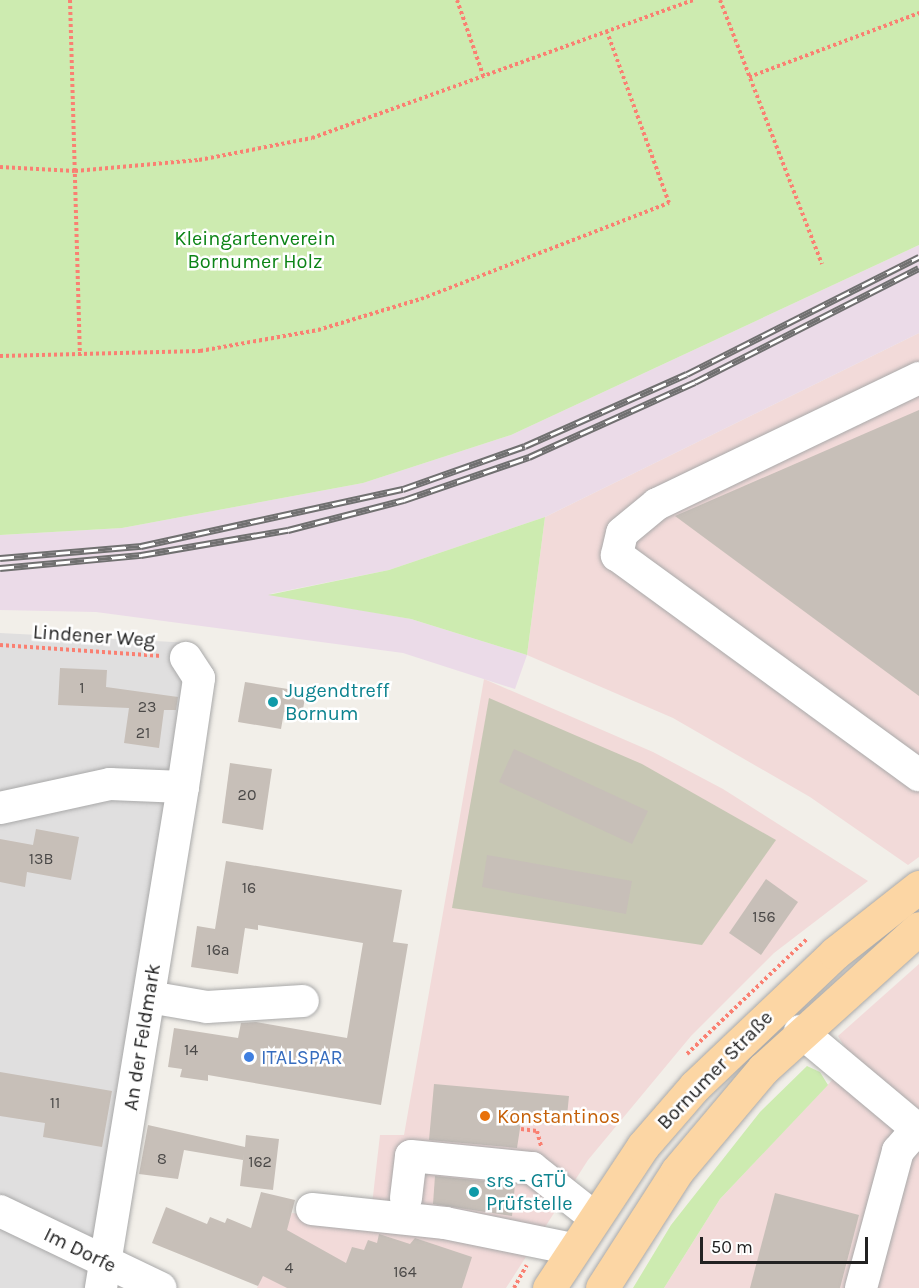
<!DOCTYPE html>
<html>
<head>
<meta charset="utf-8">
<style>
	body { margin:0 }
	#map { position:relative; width:919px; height:1288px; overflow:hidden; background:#f2efe9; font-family:Karla,sans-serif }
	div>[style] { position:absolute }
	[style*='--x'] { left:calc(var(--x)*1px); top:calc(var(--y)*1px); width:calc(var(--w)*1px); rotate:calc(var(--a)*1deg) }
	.residential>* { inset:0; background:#e0dfdf }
	.commercial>* { inset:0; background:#f2dad9 }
	.industrial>* { inset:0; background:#ebdbe8 }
	.construction>* { inset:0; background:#c7c7b4 }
	.grass>* { inset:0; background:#cdebb0 }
	.building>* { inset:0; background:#c7bfb8 }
	.path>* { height:4px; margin-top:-2px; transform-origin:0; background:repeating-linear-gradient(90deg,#fa8072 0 3px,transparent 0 6px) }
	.roads { filter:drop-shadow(0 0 2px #a9a9a9) drop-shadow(0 0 2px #a9a9a9) }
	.minor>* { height:32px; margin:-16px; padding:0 16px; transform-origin:16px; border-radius:16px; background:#fff }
	.major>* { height:33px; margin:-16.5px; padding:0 16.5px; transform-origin:16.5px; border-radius:16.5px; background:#fcd6a4 }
	.rail>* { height:7px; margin-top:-3.5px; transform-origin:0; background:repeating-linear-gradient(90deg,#fff 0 14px,#707070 0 28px); box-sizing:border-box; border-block:2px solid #707070 }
	.dots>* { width:16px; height:16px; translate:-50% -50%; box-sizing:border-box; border:3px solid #fff; border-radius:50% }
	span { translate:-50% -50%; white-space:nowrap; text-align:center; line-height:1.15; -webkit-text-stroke:5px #fff; paint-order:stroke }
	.number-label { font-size:16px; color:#4b4948 }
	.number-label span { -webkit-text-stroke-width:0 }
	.park-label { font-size:20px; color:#0c8416 }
	.street-label { font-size:20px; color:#222 }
	.culture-label { font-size:20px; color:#0d838f }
	.left { translate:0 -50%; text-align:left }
	.shop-label { font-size:20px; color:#366cbe }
	.food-label { font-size:20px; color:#c56008 }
	.scale { position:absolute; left:700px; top:1237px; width:168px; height:27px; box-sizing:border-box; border:3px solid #222; border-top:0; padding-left:8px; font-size:18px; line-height:21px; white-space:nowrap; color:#222; -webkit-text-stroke:4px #fff; paint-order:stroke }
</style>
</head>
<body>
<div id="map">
	<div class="residential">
		<div style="clip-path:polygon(0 633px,193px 643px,199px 678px,101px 1288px,0 1288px)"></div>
	</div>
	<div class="commercial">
		<div style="clip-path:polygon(919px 333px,919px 857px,908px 865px,810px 797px,673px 718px,527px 655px,545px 517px)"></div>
		<div style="clip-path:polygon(484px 679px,653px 752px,723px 789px,868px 881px,774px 953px,691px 1036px,588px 1160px,506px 1288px,257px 1288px,292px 1213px,370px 1222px,380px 1135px,404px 1135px)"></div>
		<div style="clip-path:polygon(919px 964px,919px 1288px,664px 1288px,720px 1199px,852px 1059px,838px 1036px)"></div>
	</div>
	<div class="industrial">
		<div style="clip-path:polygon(919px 245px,919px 333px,545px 517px,389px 570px,270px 594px,411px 619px,527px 655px,515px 689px,403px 653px,96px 612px,0 610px,0 535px,122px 528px,363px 483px,511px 435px)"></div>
	</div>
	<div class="construction">
		<div style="clip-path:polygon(489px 698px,642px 764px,776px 840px,702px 945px,452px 908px)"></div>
	</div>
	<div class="grass">
		<div style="clip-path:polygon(0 0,919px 0,919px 245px,511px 435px,363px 483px,122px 528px,0 535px)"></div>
		<div style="clip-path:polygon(545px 517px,527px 655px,411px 619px,268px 595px,389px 570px)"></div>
		<div style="clip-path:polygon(807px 1066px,820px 1072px,828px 1085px,720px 1199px,664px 1288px,633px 1288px,671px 1225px,760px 1112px)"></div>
	</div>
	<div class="building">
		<div style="clip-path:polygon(919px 410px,919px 696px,675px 516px)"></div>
		<div style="clip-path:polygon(60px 668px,107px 670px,106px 687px,178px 697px,176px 710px,164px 710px,159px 748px,124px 743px,129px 708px,58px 705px)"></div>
		<div style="clip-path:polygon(245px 682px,306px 692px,302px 715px,284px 712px,281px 729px,238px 722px)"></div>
		<div style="clip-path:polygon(514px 749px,648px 811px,632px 844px,499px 782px)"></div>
		<div style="clip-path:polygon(230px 763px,272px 769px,263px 830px,222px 823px)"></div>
		<div style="clip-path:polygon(36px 829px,79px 837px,71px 880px,27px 872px,25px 887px,0 882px,0 839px,33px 845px)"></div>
		<div style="clip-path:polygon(487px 855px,632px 881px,626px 914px,482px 887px)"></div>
		<div style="clip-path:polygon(226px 861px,402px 890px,393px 942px,408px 944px,381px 1105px,208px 1075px,208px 1081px,180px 1077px,182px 1069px,168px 1067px,174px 1028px,238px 1038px,241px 1023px,256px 1022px,347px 1038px,363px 943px,258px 925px,258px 930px,245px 928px,238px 974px,191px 967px,197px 926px,215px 929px)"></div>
		<div style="clip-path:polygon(766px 879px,798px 902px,761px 955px,729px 933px)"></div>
		<div style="clip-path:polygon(0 1072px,112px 1091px,102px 1147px,43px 1137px,45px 1123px,0 1116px)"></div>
		<div style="clip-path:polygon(434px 1084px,569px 1096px,566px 1126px,521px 1122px,517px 1148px,429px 1140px)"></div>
		<div style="clip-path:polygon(148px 1125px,245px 1147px,246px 1135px,279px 1139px,273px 1190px,240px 1186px,244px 1152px,243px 1160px,184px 1150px,178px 1179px,139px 1174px)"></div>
		<div style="clip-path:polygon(435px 1176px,515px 1184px,512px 1216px,433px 1204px)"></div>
		<div style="clip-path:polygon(261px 1192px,295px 1200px,287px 1230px,346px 1263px,352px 1247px,364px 1250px,368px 1240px,377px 1243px,379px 1234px,410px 1244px,415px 1238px,472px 1257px,462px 1288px,287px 1288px,263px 1276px,258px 1286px,152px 1243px,166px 1207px,207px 1224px,210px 1217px,225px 1223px,227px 1218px,251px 1228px)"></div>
		<div style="clip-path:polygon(775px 1193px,859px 1215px,840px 1288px,750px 1288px)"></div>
	</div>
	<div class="path">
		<div style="--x:70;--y:0;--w:356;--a:88.4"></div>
		<div style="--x:457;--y:0;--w:83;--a:70.9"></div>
		<div style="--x:720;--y:0;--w:283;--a:68.9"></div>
		<div style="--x:749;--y:77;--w:182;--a:-20.6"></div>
		<div style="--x:0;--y:167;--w:75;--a:3.1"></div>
		<div style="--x:75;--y:171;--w:124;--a:-5.1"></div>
		<div style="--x:199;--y:160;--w:115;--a:-11"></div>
		<div style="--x:312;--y:138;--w:406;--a:-19.9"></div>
		<div style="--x:0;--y:356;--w:200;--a:-1.4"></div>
		<div style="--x:200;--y:351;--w:120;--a:-10.1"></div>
		<div style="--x:318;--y:330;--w:108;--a:-16.8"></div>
		<div style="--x:421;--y:299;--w:266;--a:-21.2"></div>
		<div style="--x:669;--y:203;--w:182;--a:-109.9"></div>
		<div style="--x:0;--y:645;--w:162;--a:3.9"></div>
		<div style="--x:687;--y:1054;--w:166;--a:-43.8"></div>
		<div style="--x:521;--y:1129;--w:16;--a:7"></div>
		<div style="--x:537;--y:1131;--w:16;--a:75"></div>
		<div style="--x:514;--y:1288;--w:26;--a:-61"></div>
	</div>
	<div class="roads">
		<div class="minor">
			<div style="--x:919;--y:378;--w:291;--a:154.3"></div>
			<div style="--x:657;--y:504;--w:45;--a:140.4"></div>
			<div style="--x:622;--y:533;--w:23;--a:103"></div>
			<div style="--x:617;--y:555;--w:374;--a:36.1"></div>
			<div style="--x:183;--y:787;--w:110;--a:-81.6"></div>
			<div style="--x:199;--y:678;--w:24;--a:-123"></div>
			<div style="--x:0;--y:808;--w:113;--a:-12.3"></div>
			<div style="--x:110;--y:784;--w:73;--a:2.4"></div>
			<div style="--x:183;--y:787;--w:508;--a:99.3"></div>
			<div style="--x:149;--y:997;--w:59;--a:9.8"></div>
			<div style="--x:207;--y:1007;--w:96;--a:-3.6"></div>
			<div style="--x:800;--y:1031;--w:153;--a:39.9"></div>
			<div style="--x:406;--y:1198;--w:42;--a:-83.2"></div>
			<div style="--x:411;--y:1156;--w:122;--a:5.7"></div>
			<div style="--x:532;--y:1168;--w:79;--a:38.3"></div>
			<div style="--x:312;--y:1209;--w:134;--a:6"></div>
			<div style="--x:445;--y:1223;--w:131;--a:11.5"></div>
			<div style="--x:0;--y:1211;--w:178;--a:25.6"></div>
			<div style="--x:861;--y:1288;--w:142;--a:-74.9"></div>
			<div style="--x:898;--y:1151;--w:32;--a:-49"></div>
		</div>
		<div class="major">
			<div style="--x:549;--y:1288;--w:170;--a:-56.5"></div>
			<div style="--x:643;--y:1146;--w:79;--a:-49.1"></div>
			<div style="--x:695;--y:1086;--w:193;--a:-43.5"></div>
			<div style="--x:835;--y:953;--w:107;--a:-38.2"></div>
			<div style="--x:602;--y:1288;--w:139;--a:-57.3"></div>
			<div style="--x:677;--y:1171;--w:133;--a:-49.9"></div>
			<div style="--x:763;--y:1069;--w:210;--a:-42.1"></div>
		</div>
	</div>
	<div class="rail">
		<div style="--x:0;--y:558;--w:142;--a:-4.9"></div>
		<div style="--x:141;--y:546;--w:268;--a:-12.3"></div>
		<div style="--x:403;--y:489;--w:129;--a:-19.4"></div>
		<div style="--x:525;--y:446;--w:177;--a:-24"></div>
		<div style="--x:687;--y:374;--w:260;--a:-26.8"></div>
		<div style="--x:0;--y:568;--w:142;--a:-5.3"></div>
		<div style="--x:141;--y:555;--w:149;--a:-9.7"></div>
		<div style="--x:288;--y:530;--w:120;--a:-14.5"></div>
		<div style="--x:404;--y:500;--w:132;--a:-19"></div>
		<div style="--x:529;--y:457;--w:182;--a:-24.3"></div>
		<div style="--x:695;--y:382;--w:251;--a:-27"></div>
	</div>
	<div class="dots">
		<div style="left:273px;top:702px;background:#0f9aa8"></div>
		<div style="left:249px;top:1057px;background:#3f7fe0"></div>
		<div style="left:485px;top:1116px;background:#e8710a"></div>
		<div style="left:474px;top:1192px;background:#0f9aa8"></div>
	</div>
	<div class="number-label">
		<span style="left:82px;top:688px">1</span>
		<span style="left:147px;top:707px">23</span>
		<span style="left:143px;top:733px">21</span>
		<span style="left:247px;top:795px">20</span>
		<span style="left:41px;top:859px">13B</span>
		<span style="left:249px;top:888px">16</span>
		<span style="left:764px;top:917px">156</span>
		<span style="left:218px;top:950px">16a</span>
		<span style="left:191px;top:1050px">14</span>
		<span style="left:55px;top:1103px">11</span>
		<span style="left:162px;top:1159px">8</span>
		<span style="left:260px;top:1162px">162</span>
		<span style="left:289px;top:1268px">4</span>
		<span style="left:405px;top:1272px">164</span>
	</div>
	<div class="park-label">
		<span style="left:255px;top:250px">Kleingartenverein<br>Bornumer Holz</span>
	</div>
	<div class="street-label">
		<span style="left:94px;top:636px;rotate:4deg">Lindener Weg</span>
		<span style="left:142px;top:1037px;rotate:-81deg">An der Feldmark</span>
		<span style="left:715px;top:1070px;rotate:-46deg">Bornumer Straße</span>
		<span style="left:80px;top:1250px;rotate:26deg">Im Dorfe</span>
	</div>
	<div class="culture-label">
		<span class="left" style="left:285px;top:702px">Jugendtreff<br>Bornum</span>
		<span class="left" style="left:486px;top:1192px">srs - GTÜ<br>Prüfstelle</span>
	</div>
	<div class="shop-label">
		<span class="left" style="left:261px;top:1057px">ITALSPAR</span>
	</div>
	<div class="food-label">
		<span class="left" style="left:497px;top:1116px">Konstantinos</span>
	</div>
	<div class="scale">50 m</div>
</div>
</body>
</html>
